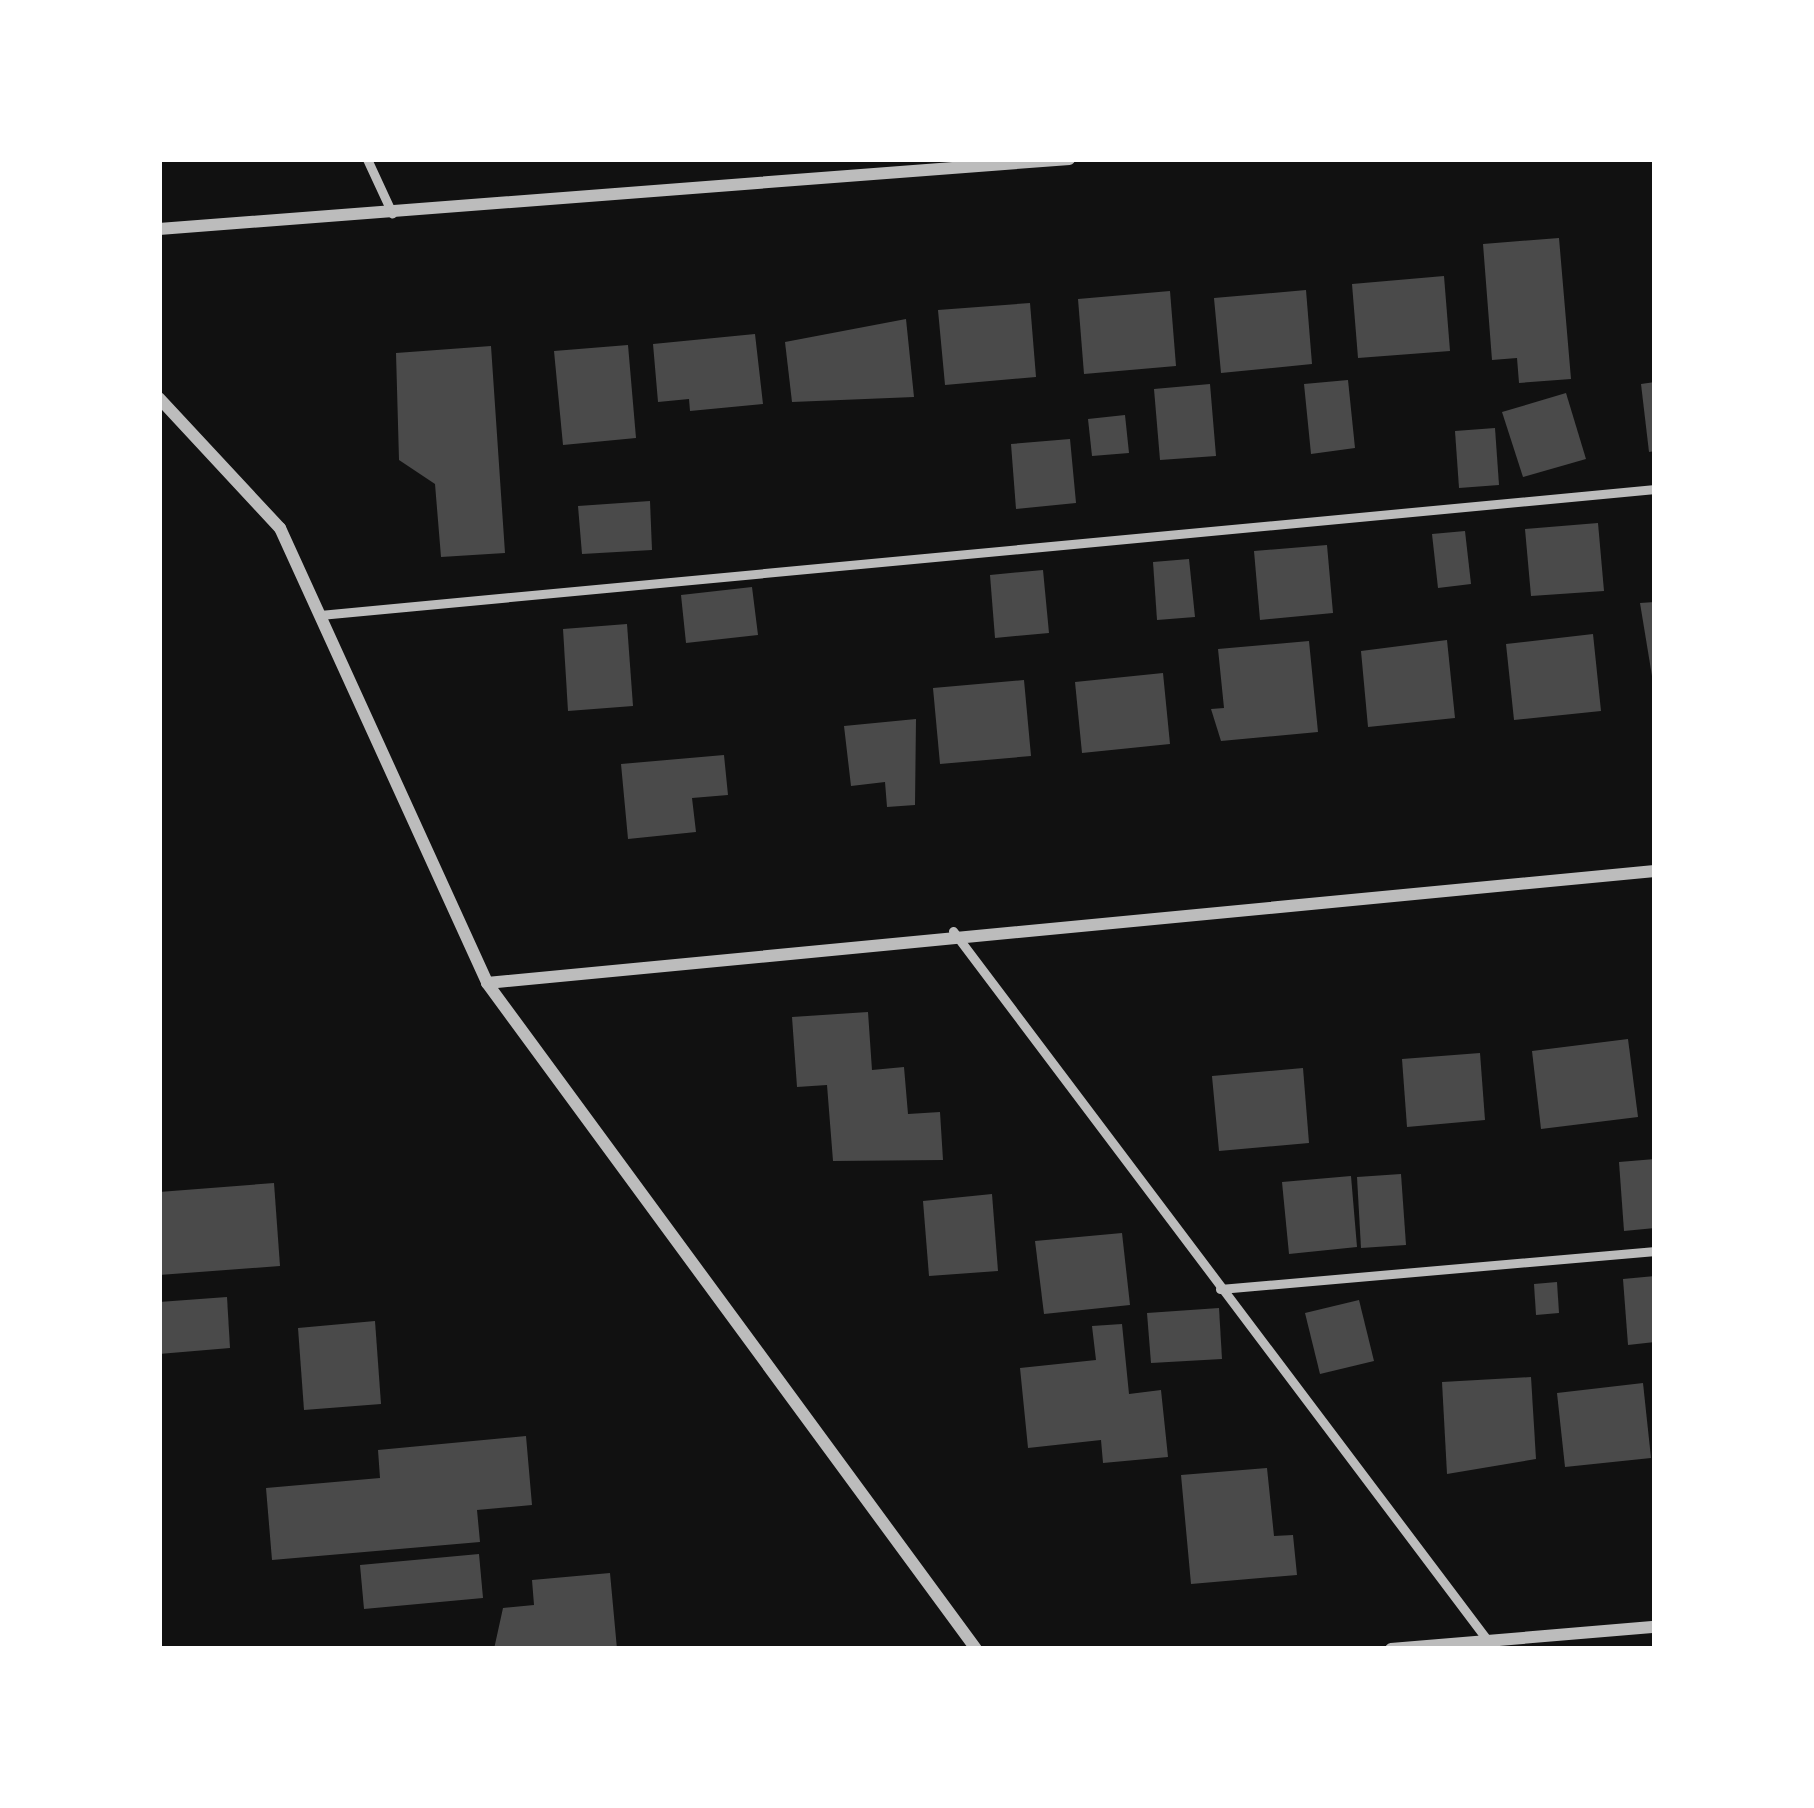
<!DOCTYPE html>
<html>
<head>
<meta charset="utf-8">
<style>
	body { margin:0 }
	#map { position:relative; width:1814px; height:1808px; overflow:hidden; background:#111; font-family:Georgia,serif }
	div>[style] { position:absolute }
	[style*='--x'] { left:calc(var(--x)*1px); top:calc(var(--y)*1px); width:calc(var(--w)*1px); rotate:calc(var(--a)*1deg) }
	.building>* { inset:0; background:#4a4a4a }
	.service>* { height:9px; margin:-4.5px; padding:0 4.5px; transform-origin:4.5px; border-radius:4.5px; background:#bcbcbc }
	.minor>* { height:12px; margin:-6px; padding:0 6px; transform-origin:6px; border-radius:6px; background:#bcbcbc }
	span { translate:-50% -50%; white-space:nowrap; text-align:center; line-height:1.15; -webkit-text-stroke:10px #fff; paint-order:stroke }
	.frame { position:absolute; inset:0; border:162px solid #fff; pointer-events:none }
</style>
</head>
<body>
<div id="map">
	<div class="building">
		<div style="clip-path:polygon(1559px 238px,1571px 379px,1519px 383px,1517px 358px,1492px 360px,1483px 244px)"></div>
		<div style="clip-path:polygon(1444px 276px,1450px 351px,1358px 358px,1352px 284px)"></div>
		<div style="clip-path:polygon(1306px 290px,1312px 364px,1221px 373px,1214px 298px)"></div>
		<div style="clip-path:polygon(1170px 291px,1176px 366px,1084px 374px,1078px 299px)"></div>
		<div style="clip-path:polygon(1030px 303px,1036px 377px,945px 385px,938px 310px)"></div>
		<div style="clip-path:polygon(906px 319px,914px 397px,792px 402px,785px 342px)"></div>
		<div style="clip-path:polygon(755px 334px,763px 404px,690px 411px,689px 399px,658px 402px,653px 344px)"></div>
		<div style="clip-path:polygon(628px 345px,636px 438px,563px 445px,554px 351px)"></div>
		<div style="clip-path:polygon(491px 346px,505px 553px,441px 557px,435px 484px,399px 460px,396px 353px)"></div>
		<div style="clip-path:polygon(1348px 380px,1355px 448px,1311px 454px,1304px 384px)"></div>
		<div style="clip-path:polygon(1655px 382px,1655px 451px,1649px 452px,1641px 384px)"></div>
		<div style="clip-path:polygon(1210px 384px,1216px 456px,1160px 460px,1154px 389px)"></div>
		<div style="clip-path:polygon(1566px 393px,1586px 459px,1523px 477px,1502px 412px)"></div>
		<div style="clip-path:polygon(1125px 415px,1129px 453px,1092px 456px,1088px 419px)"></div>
		<div style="clip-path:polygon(1495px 428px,1499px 485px,1459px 488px,1455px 431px)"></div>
		<div style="clip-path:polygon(1070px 439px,1076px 503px,1016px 509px,1011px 444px)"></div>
		<div style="clip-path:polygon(650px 501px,652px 550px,582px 554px,578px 506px)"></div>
		<div style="clip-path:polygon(1598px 523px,1604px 591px,1531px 596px,1525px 529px)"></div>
		<div style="clip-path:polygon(1465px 531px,1471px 584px,1438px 588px,1432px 534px)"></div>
		<div style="clip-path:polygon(1327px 545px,1333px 613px,1260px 620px,1254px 551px)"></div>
		<div style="clip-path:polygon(1189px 559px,1195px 617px,1157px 620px,1153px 562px)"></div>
		<div style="clip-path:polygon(1043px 570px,1049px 633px,995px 638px,990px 575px)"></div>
		<div style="clip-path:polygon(752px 587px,758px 635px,686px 643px,681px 595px)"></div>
		<div style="clip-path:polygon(1655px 602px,1655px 676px,1652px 676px,1640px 603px)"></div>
		<div style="clip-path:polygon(627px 624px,633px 706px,568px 711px,563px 629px)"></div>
		<div style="clip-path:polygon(1593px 634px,1601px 711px,1514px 720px,1506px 644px)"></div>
		<div style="clip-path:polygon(1447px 640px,1455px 718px,1368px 727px,1361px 651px)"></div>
		<div style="clip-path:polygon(1309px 641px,1318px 732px,1221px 741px,1211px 709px,1224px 708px,1218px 649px)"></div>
		<div style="clip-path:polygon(1163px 673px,1170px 744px,1082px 753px,1075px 682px)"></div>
		<div style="clip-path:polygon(1024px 680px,1031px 756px,940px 764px,933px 688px)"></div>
		<div style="clip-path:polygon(916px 719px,915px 805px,887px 807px,885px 782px,851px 786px,844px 726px)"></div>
		<div style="clip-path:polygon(724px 755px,728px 795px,692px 798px,696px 832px,628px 839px,621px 764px)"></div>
		<div style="clip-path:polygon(868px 1012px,872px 1070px,904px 1067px,908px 1114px,940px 1112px,943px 1160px,833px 1161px,827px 1085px,797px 1087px,792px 1017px)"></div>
		<div style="clip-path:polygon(1628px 1039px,1638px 1117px,1541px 1129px,1532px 1051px)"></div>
		<div style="clip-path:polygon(1480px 1053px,1485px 1120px,1407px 1127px,1402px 1059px)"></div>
		<div style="clip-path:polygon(1303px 1068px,1309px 1143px,1219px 1151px,1212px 1076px)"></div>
		<div style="clip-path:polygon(1655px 1159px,1655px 1228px,1624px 1231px,1619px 1162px)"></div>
		<div style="clip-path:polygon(1401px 1174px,1406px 1245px,1361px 1248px,1357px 1177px)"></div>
		<div style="clip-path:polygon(1351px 1176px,1357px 1247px,1289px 1254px,1282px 1182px)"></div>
		<div style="clip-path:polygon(274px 1183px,280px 1266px,159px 1275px,159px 1192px)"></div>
		<div style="clip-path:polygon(992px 1194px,998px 1271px,929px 1276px,923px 1201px)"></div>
		<div style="clip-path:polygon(1122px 1233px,1130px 1305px,1044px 1314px,1035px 1241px)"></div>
		<div style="clip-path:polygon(1655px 1276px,1655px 1342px,1628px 1345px,1623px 1279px)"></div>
		<div style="clip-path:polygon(1557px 1282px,1559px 1313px,1536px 1315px,1534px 1284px)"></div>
		<div style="clip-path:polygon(227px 1297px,230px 1348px,159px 1354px,159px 1302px)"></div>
		<div style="clip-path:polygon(1359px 1300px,1374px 1361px,1320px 1374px,1305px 1313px)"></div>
		<div style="clip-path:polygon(1219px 1308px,1222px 1359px,1151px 1363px,1147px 1313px)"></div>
		<div style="clip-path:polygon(375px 1321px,381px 1404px,304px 1410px,298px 1328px)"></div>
		<div style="clip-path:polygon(1122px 1324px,1129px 1394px,1161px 1390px,1168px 1457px,1103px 1463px,1101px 1440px,1028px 1448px,1020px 1368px,1096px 1360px,1092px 1326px)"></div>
		<div style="clip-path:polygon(1531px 1377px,1536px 1459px,1447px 1474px,1442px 1382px)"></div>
		<div style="clip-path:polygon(1643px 1383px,1651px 1458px,1565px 1467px,1557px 1393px)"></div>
		<div style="clip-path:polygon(526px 1436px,532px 1505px,477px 1510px,480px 1542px,272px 1560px,266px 1488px,380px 1478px,378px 1450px)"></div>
		<div style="clip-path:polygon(1267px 1468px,1274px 1536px,1293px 1535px,1297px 1575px,1191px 1584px,1181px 1475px)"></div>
		<div style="clip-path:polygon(479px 1554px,483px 1598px,364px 1609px,360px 1565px)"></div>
		<div style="clip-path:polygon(610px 1573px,617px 1649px,494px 1649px,503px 1608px,534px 1605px,532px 1580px)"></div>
	</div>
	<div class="service">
		<div style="--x:367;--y:159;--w:60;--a:65.2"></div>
		<div style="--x:320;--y:615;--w:1341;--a:-5.39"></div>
		<div style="--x:953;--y:931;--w:899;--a:53"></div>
		<div style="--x:1220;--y:1289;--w:437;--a:-5"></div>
	</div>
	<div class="minor">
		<div style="--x:159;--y:229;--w:913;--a:-4.4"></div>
		<div style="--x:159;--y:398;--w:178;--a:47.1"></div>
		<div style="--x:280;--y:528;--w:500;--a:65.5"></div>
		<div style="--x:487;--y:983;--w:826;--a:53.71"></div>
		<div style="--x:487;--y:983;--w:1173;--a:-5.48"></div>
		<div style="--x:1391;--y:1649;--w:265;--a:-4.8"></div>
	</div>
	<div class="frame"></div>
</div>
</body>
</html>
